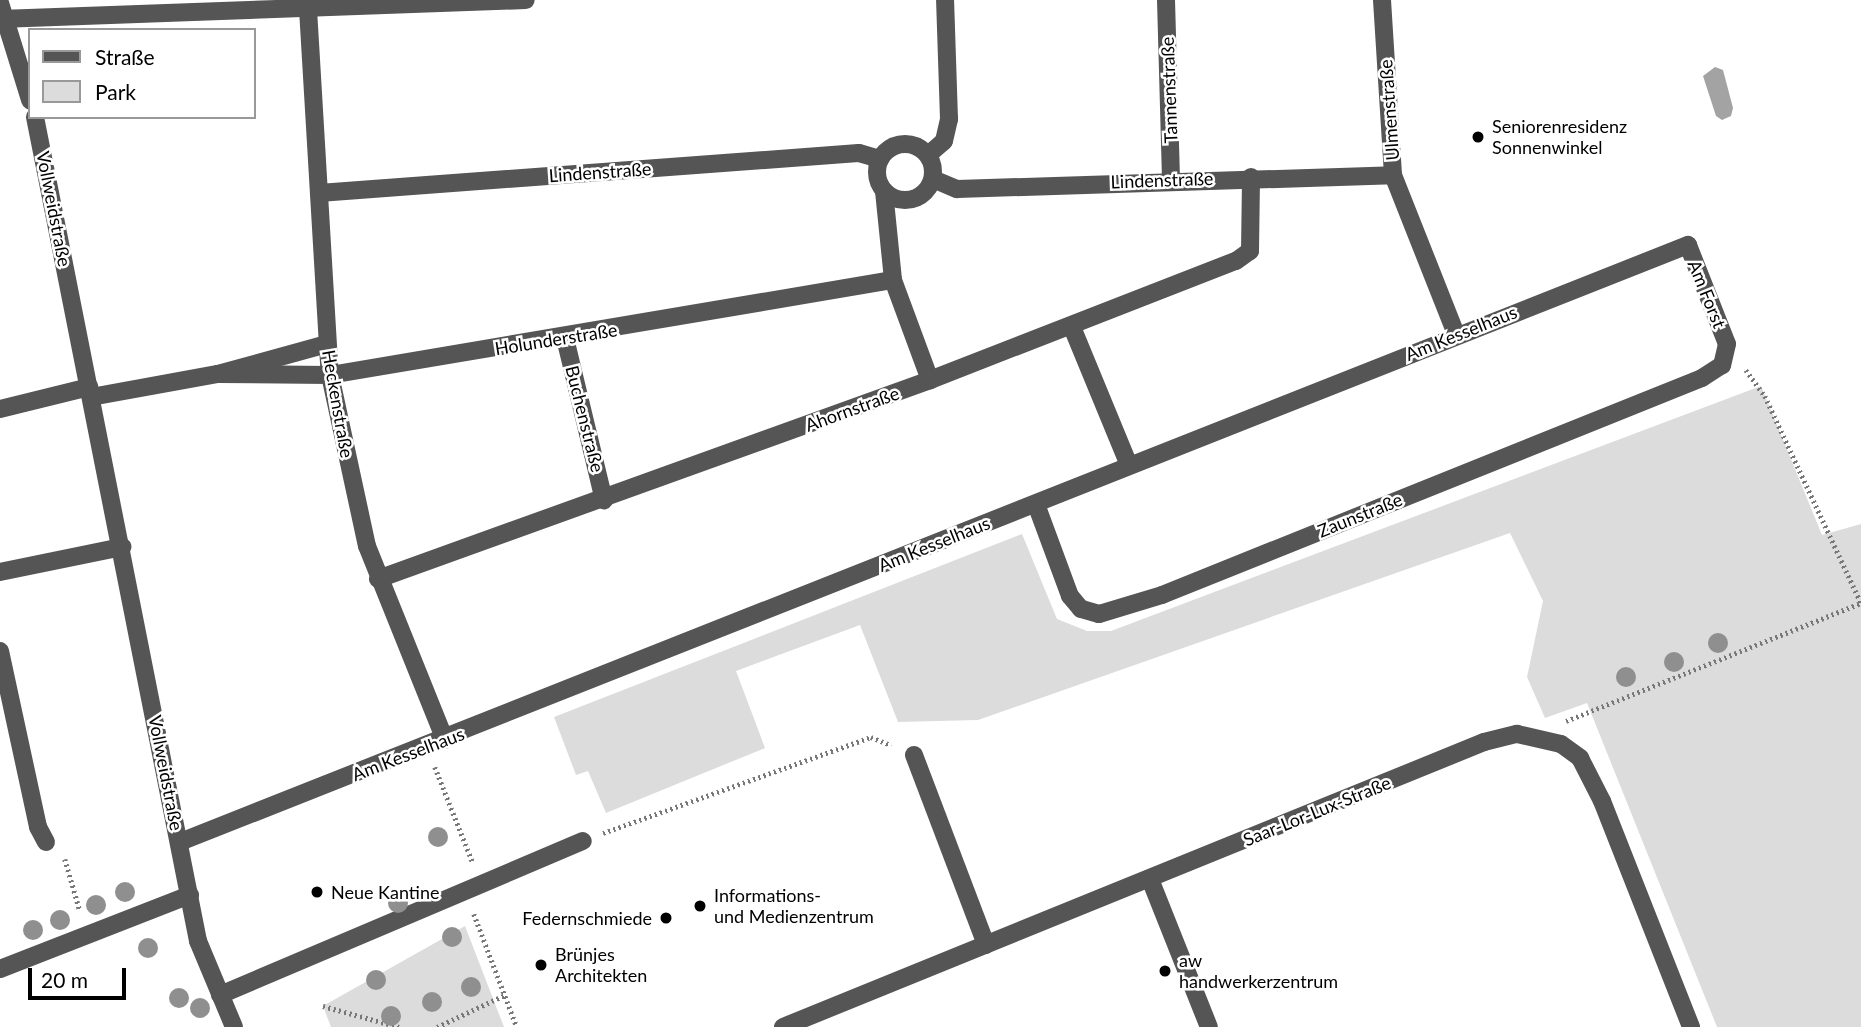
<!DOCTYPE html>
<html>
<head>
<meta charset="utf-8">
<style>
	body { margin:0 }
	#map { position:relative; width:1861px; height:1027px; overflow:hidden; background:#fff; font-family:Lato,sans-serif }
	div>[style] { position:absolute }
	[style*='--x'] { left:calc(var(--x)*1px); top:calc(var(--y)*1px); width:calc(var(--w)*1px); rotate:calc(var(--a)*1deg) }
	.green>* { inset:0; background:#dcdcdc }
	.water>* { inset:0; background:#a3a3a3 }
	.path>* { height:4.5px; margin-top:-2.25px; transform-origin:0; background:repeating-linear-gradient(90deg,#777 0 2px,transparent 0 5.5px) }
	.minor>* { height:18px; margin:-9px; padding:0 9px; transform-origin:9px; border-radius:9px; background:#555 }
	.minor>.ring { margin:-9px; padding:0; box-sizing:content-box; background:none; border:18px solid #555; border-radius:50% }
	.trees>* { width:20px; height:20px; margin:-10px; border-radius:50%; background:#8f8f8f }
	.dots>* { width:19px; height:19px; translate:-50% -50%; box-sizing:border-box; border:4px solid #fff; border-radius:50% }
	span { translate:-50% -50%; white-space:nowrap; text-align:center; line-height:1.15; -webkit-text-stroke:5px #fff; paint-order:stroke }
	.street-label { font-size:18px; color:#000 }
	.poi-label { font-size:18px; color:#000 }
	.left { translate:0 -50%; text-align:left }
	.right { translate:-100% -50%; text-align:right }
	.legend { position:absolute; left:28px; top:28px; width:228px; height:91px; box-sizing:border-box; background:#fff; border:2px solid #999; margin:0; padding:9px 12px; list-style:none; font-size:21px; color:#000 }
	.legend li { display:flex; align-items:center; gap:14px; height:35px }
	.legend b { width:35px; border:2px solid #999 }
	.scale { position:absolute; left:28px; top:968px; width:98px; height:32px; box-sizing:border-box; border:4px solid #000; border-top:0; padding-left:9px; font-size:21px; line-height:24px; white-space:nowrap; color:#000; -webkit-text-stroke:5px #fff; paint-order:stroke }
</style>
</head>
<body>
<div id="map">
	<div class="green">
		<div style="clip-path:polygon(1761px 386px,1822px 535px,1861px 524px,1861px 1027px,1717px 1027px,1587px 703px,1545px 718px,1527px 677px,1543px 601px,1510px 533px,978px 720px,898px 722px,860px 625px,736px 671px,765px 748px,606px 813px,588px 771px,576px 775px,554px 717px,1022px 534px,1057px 619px,1087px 631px,1111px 631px)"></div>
		<div style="clip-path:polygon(465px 926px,504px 1027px,331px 1027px,323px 1006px)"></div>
	</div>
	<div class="water">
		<div style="clip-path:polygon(1715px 67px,1723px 70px,1733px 108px,1731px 116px,1722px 120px,1716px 116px,1703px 76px)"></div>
	</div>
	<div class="path">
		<div style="--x:1746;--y:370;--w:32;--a:54"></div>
		<div style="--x:1765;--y:396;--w:228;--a:65.1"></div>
		<div style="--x:1566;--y:721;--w:318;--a:-21.8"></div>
		<div style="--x:435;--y:767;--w:103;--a:68.4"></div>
		<div style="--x:603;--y:833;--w:285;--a:-19.7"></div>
		<div style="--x:871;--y:737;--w:22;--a:22"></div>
		<div style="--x:65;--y:859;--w:54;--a:73.9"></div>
		<div style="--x:474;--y:914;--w:121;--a:69.2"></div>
		<div style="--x:323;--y:1006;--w:79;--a:15.4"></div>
		<div style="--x:437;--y:1027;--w:75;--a:-25.2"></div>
	</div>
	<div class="minor">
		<div style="--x:1166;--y:0;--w:179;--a:88.4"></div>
		<div style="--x:1382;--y:0;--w:175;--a:86.4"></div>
		<div style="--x:1393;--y:175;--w:171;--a:68.4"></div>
		<div style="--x:0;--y:3;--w:102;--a:72.8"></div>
		<div style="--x:308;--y:9;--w:367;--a:86.6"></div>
		<div style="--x:330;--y:375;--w:175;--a:77.8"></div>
		<div style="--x:367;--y:546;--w:209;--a:68.1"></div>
		<div style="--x:0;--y:19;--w:526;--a:-2.07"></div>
		<div style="--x:35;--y:117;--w:840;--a:78.81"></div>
		<div style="--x:198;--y:941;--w:93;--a:67.3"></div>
		<div class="ring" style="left:877px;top:144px;width:38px;height:38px"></div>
		<div style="--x:928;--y:155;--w:21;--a:-41"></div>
		<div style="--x:944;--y:141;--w:23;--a:-77"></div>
		<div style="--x:949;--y:119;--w:119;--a:-91.9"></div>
		<div style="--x:933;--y:179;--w:26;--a:23"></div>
		<div style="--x:957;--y:189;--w:436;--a:-1.8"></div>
		<div style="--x:884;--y:191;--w:89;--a:84.2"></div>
		<div style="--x:893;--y:280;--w:107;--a:69.7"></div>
		<div style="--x:319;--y:193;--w:541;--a:-4.24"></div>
		<div style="--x:859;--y:153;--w:22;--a:16"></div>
		<div style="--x:1072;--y:327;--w:149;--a:67.6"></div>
		<div style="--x:565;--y:338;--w:167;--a:76.5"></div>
		<div style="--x:218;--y:374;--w:112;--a:0.5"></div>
		<div style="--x:330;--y:375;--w:571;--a:-9.58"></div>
		<div style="--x:91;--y:397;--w:129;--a:-10.3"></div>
		<div style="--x:218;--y:374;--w:113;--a:-15.4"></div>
		<div style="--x:0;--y:409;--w:92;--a:-13.9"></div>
		<div style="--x:0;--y:572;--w:125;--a:-11.6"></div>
		<div style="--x:378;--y:579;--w:587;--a:-19.82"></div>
		<div style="--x:930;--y:380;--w:328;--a:-21.3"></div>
		<div style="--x:1236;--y:261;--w:17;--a:-36"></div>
		<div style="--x:1250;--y:251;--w:74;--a:-89.2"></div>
		<div style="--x:0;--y:651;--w:180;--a:77.8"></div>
		<div style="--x:38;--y:827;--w:17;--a:62"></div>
		<div style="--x:914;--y:755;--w:203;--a:69.2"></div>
		<div style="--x:180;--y:842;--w:1622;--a:-21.6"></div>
		<div style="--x:1688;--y:245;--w:106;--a:68.5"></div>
		<div style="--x:1727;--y:344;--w:22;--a:103"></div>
		<div style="--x:1722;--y:365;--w:24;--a:147"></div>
		<div style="--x:1702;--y:378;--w:582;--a:158.11"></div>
		<div style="--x:1162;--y:595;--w:66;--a:163.2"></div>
		<div style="--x:1099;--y:614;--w:19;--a:-164"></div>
		<div style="--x:1081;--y:609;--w:17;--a:-130"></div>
		<div style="--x:1070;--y:596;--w:98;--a:-110.3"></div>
		<div style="--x:1150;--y:879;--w:159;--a:68.3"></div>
		<div style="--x:0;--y:969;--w:204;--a:-21.3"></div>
		<div style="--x:220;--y:995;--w:394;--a:-23"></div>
		<div style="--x:783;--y:1027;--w:757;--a:-22.12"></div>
		<div style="--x:1484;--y:742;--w:34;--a:-14"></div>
		<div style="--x:1517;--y:734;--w:45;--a:12.8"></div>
		<div style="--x:1561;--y:744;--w:24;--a:36"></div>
		<div style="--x:1580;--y:758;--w:48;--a:62.9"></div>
		<div style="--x:1602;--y:801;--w:243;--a:68.5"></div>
	</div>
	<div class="trees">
		<div style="left:1718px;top:643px"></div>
		<div style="left:1674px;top:662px"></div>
		<div style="left:1626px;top:677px"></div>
		<div style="left:438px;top:837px"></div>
		<div style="left:125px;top:892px"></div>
		<div style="left:398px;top:903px"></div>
		<div style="left:96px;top:905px"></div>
		<div style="left:60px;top:920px"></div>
		<div style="left:33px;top:930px"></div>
		<div style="left:452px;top:937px"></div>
		<div style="left:148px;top:948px"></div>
		<div style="left:376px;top:980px"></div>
		<div style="left:471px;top:987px"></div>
		<div style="left:179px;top:998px"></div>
		<div style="left:432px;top:1002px"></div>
		<div style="left:200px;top:1008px"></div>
		<div style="left:391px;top:1016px"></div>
	</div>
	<div class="dots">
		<div style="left:1478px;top:137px;background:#000"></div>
		<div style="left:317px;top:892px;background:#000"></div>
		<div style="left:700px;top:906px;background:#000"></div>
		<div style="left:666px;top:918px;background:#000"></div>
		<div style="left:541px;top:965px;background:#000"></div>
		<div style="left:1165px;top:971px;background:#000"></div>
	</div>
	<div class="street-label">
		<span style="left:1169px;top:90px;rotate:-92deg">Tannenstraße</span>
		<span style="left:1389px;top:110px;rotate:-94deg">Ulmenstraße</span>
		<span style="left:600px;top:172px;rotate:-4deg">Lindenstraße</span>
		<span style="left:1162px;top:180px;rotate:-2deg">Lindenstraße</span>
		<span style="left:54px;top:209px;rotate:79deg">Vollweidstraße</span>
		<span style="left:1707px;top:294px;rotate:68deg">Am Forst</span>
		<span style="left:1461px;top:333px;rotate:-22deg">Am Kesselhaus</span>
		<span style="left:556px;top:339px;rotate:-9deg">Holunderstraße</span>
		<span style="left:338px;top:404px;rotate:80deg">Heckenstraße</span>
		<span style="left:852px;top:409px;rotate:-20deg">Ahornstraße</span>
		<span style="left:585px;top:419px;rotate:76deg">Buchenstraße</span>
		<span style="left:1360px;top:515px;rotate:-22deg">Zaunstraße</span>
		<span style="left:934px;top:544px;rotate:-22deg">Am Kesselhaus</span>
		<span style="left:408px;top:754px;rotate:-21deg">Am Kesselhaus</span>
		<span style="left:166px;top:773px;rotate:79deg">Vollweidstraße</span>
		<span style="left:1317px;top:811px;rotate:-22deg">Saar-Lor-Lux-Straße</span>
	</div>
	<div class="poi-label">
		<span class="left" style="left:1492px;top:137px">Seniorenresidenz<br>Sonnenwinkel</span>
		<span class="left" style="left:331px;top:892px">Neue Kantine</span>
		<span class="left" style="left:714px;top:906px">Informations-<br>und Medienzentrum</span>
		<span class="right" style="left:652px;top:918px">Federnschmiede</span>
		<span class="left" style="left:555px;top:965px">Brünjes<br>Architekten</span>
		<span class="left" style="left:1179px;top:971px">aw<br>handwerkerzentrum</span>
	</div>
	<ul class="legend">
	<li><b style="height:9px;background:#555"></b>Straße</li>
	<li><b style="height:19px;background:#dcdcdc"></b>Park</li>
	</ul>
	<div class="scale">20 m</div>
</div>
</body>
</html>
